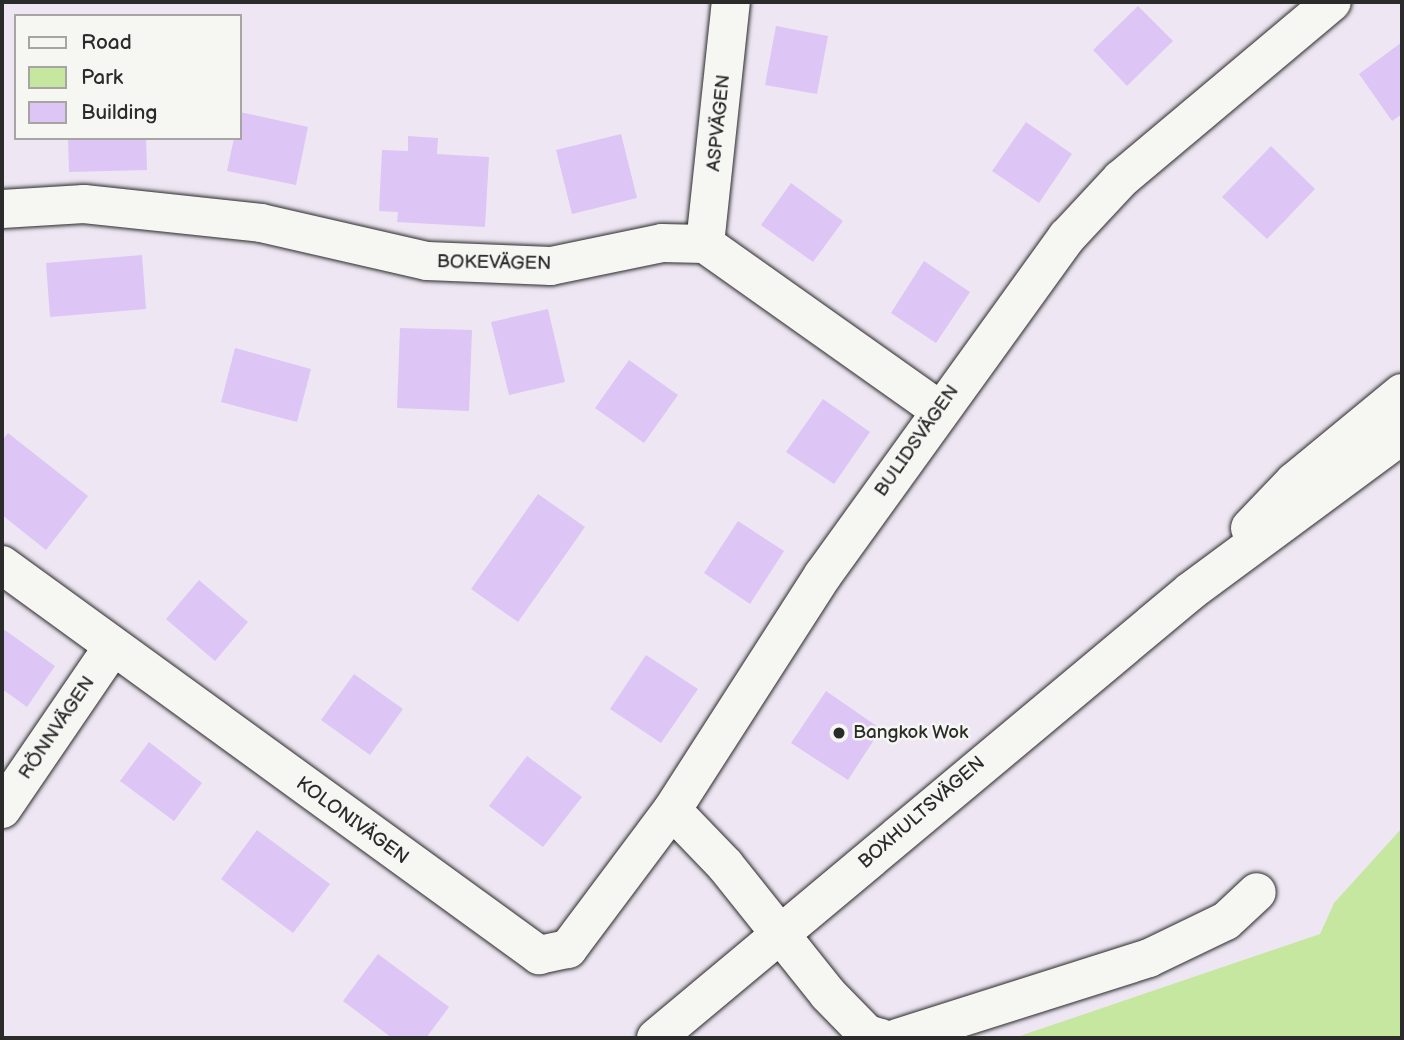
<!DOCTYPE html>
<html>
<head>
<meta charset="utf-8">
<style>
	body { margin:0 }
	#map { position:relative; width:1404px; height:1040px; overflow:hidden; background:#eee7f3; font-family:"Balsamiq Sans",sans-serif }
	div>[style] { position:absolute }
	[style*='--x'] { left:calc(var(--x)*1px); top:calc(var(--y)*1px); width:calc(var(--w)*1px); rotate:calc(var(--a)*1deg) }
	.green>* { inset:0; background:#c6e7a0 }
	.building>* { inset:0; background:#ddc5f5 }
	.roads { filter:drop-shadow(0 0 2px #2b2b2b) drop-shadow(0 0 2px #2b2b2b) }
	.minor>* { height:38px; margin:-19px; padding:0 19px; transform-origin:19px; border-radius:19px; background:#f6f6f2 }
	.dots>* { width:19px; height:19px; translate:-50% -50%; box-sizing:border-box; border:4px solid #f6f6f2; border-radius:50% }
	span { translate:-50% -50%; white-space:nowrap; text-align:center; line-height:1.15; -webkit-text-stroke:5px #f6f6f2; paint-order:stroke }
	.street-label { font-size:19px; color:#2b2b2b }
	.poi-label { font-size:19px; color:#2b2b2b }
	.left { translate:0 -50%; text-align:left }
	.frame { position:absolute; inset:0; border:4px solid #2b2b2b; pointer-events:none }
	.legend { position:absolute; left:14px; top:14px; width:228px; height:126px; box-sizing:border-box; background:#f6f6f2; border:2px solid #a5a5a2; margin:0; padding:9px 12px; list-style:none; font-size:21px; color:#2b2b2b }
	.legend li { display:flex; align-items:center; gap:14px; height:35px }
	.legend b { width:35px; border:2px solid #a5a5a2 }
</style>
</head>
<body>
<div id="map">
	<div class="green">
		<div style="clip-path:polygon(1402px 828px,1402px 1038px,1014px 1038px,1320px 934px,1334px 903px)"></div>
	</div>
	<div class="building">
		<div style="clip-path:polygon(1138px 6px,1173px 41px,1127px 86px,1093px 50px)"></div>
		<div style="clip-path:polygon(776px 26px,828px 36px,817px 94px,765px 85px)"></div>
		<div style="clip-path:polygon(1402px 42px,1402px 114px,1392px 121px,1359px 74px)"></div>
		<div style="clip-path:polygon(240px 112px,308px 127px,296px 185px,227px 171px,234px 138px,240px 138px)"></div>
		<div style="clip-path:polygon(1026px 122px,1072px 154px,1039px 203px,992px 171px)"></div>
		<div style="clip-path:polygon(621px 134px,637px 198px,572px 214px,556px 150px)"></div>
		<div style="clip-path:polygon(408px 136px,438px 138px,437px 154px,489px 157px,485px 227px,397px 222px,398px 212px,379px 211px,382px 150px,408px 151px)"></div>
		<div style="clip-path:polygon(68px 138px,146px 138px,147px 170px,69px 172px)"></div>
		<div style="clip-path:polygon(1271px 146px,1315px 189px,1267px 239px,1222px 197px)"></div>
		<div style="clip-path:polygon(791px 183px,843px 221px,813px 262px,761px 225px)"></div>
		<div style="clip-path:polygon(142px 255px,146px 309px,50px 317px,46px 263px)"></div>
		<div style="clip-path:polygon(924px 261px,970px 292px,936px 343px,891px 313px)"></div>
		<div style="clip-path:polygon(548px 309px,565px 382px,509px 395px,491px 322px)"></div>
		<div style="clip-path:polygon(400px 328px,472px 330px,469px 411px,397px 408px)"></div>
		<div style="clip-path:polygon(235px 348px,311px 369px,297px 422px,221px 402px)"></div>
		<div style="clip-path:polygon(629px 360px,678px 395px,644px 443px,595px 408px)"></div>
		<div style="clip-path:polygon(823px 399px,870px 432px,834px 484px,786px 452px)"></div>
		<div style="clip-path:polygon(8px 433px,88px 496px,46px 550px,2px 515px,2px 441px)"></div>
		<div style="clip-path:polygon(538px 494px,585px 527px,518px 622px,471px 589px)"></div>
		<div style="clip-path:polygon(738px 521px,784px 551px,750px 604px,704px 573px)"></div>
		<div style="clip-path:polygon(199px 580px,248px 622px,215px 661px,166px 619px)"></div>
		<div style="clip-path:polygon(2px 628px,55px 666px,27px 707px,2px 689px)"></div>
		<div style="clip-path:polygon(646px 655px,698px 689px,661px 743px,610px 709px)"></div>
		<div style="clip-path:polygon(354px 674px,403px 709px,370px 755px,321px 720px)"></div>
		<div style="clip-path:polygon(826px 691px,881px 729px,848px 780px,791px 743px)"></div>
		<div style="clip-path:polygon(149px 742px,202px 783px,174px 821px,120px 781px)"></div>
		<div style="clip-path:polygon(527px 756px,582px 797px,543px 847px,489px 806px)"></div>
		<div style="clip-path:polygon(257px 830px,330px 884px,293px 933px,221px 879px)"></div>
		<div style="clip-path:polygon(378px 954px,449px 1007px,426px 1038px,392px 1038px,343px 1001px)"></div>
	</div>
	<div class="roads">
		<div class="minor">
			<div style="--x:2;--y:209;--w:82;--a:-3.5"></div>
			<div style="--x:84;--y:204;--w:178;--a:6.1"></div>
			<div style="--x:261;--y:223;--w:170;--a:12.9"></div>
			<div style="--x:427;--y:261;--w:124;--a:2.3"></div>
			<div style="--x:551;--y:266;--w:113;--a:-11.7"></div>
			<div style="--x:662;--y:243;--w:43;--a:1.3"></div>
			<div style="--x:705;--y:244;--w:286;--a:35.3"></div>
			<div style="--x:705;--y:244;--w:243;--a:-83.9"></div>
			<div style="--x:1250;--y:528;--w:64;--a:-46.3"></div>
			<div style="--x:1294;--y:482;--w:140;--a:-39.5"></div>
			<div style="--x:2;--y:565;--w:664;--a:35.99"></div>
			<div style="--x:539;--y:955;--w:30;--a:-12"></div>
			<div style="--x:568;--y:949;--w:174;--a:-53.2"></div>
			<div style="--x:2;--y:809;--w:195;--a:-55.7"></div>
			<div style="--x:656;--y:1038;--w:697;--a:-39.88"></div>
			<div style="--x:1191;--y:591;--w:262;--a:-36.5"></div>
			<div style="--x:881;--y:1038;--w:15;--a:-164"></div>
			<div style="--x:867;--y:1034;--w:56;--a:-134.3"></div>
			<div style="--x:828;--y:994;--w:165;--a:-128.6"></div>
			<div style="--x:725;--y:865;--w:76;--a:-133.9"></div>
			<div style="--x:672;--y:810;--w:279;--a:-57.3"></div>
			<div style="--x:823;--y:575;--w:417;--a:-54.2"></div>
			<div style="--x:1067;--y:237;--w:79;--a:-47"></div>
			<div style="--x:1121;--y:179;--w:275;--a:-40"></div>
			<div style="--x:897;--y:1038;--w:264;--a:-17.6"></div>
			<div style="--x:1149;--y:958;--w:85;--a:-25.7"></div>
			<div style="--x:1226;--y:921;--w:42;--a:-43.1"></div>
		</div>
	</div>
	<div class="dots">
		<div style="left:839px;top:733px;background:#2b2b2b"></div>
	</div>
	<div class="street-label">
		<span style="left:719px;top:123px;rotate:-84deg">ASPVÄGEN</span>
		<span style="left:494px;top:263px;rotate:1deg">BOKEVÄGEN</span>
		<span style="left:917px;top:441px;rotate:-55deg">BULIDSVÄGEN</span>
		<span style="left:57px;top:728px;rotate:-56deg">RÖNNVÄGEN</span>
		<span style="left:922px;top:813px;rotate:-41deg">BOXHULTSVÄGEN</span>
		<span style="left:352px;top:821px;rotate:36deg">KOLONIVÄGEN</span>
	</div>
	<div class="poi-label">
		<span class="left" style="left:853px;top:733px">Bangkok Wok</span>
	</div>
	<div class="frame"></div>
	<ul class="legend">
	<li><b style="height:9px;background:#f6f6f2"></b>Road</li>
	<li><b style="height:19px;background:#c6e7a0"></b>Park</li>
	<li><b style="height:19px;background:#ddc5f5"></b>Building</li>
	</ul>
</div>
</body>
</html>
